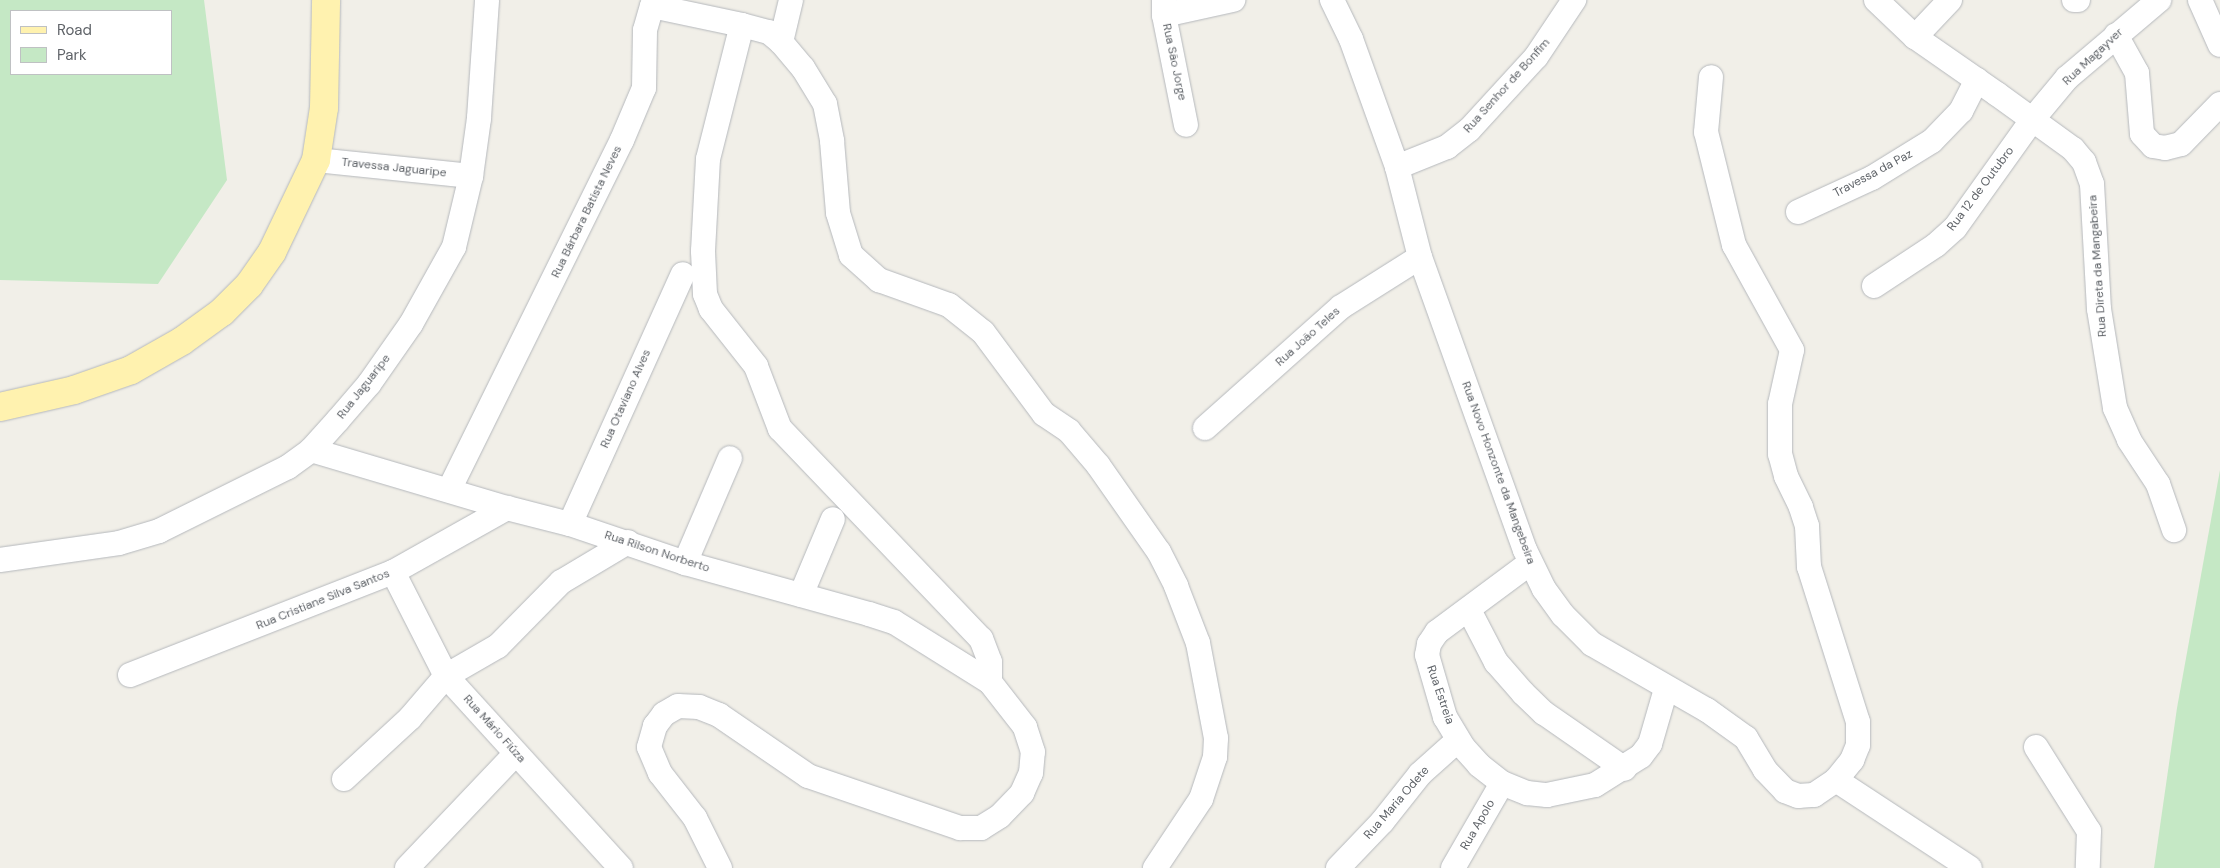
<!DOCTYPE html>
<html>
<head>
<meta charset="utf-8">
<style>
	body { margin:0 }
	#map { position:relative; width:2220px; height:868px; overflow:hidden; background:#f1efe8; font-family:"DM Sans",sans-serif }
	div>[style] { position:absolute }
	[style*='--x'] { left:calc(var(--x)*1px); top:calc(var(--y)*1px); width:calc(var(--w)*1px); rotate:calc(var(--a)*1deg) }
	.green>* { inset:0; background:#c5e8c5 }
	.roads { filter:drop-shadow(0 0 1px #b5b8bc) drop-shadow(0 0 1px #b5b8bc) }
	.minor>* { height:24px; margin:-12px; padding:0 12px; transform-origin:12px; border-radius:12px; background:#fff }
	.major>* { height:28px; margin:-14px; padding:0 14px; transform-origin:14px; border-radius:14px; background:#fff2af }
	span { translate:-50% -50%; white-space:nowrap; text-align:center; line-height:1.15; -webkit-text-stroke:4.5px #fff; paint-order:stroke }
	.street-label { font-size:12px; color:#5f6368 }
	.legend { position:absolute; left:10px; top:10px; width:162px; height:65px; box-sizing:border-box; background:#fff; border:1px solid #bfc1c3; margin:0; padding:6px 9px; list-style:none; font-size:15px; color:#5f6368 }
	.legend li { display:flex; align-items:center; gap:10px; height:25px }
	.legend b { width:25px; border:1px solid #bfc1c3 }
</style>
</head>
<body>
<div id="map">
	<div class="green">
		<div style="clip-path:polygon(evenodd,0 0,204px 0,227px 180px,158px 284px,0 280px,0 0,171px 11px,171px 74px,11px 74px,11px 11px,171px 11px)"></div>
		<div style="clip-path:polygon(2220px 470px,2220px 868px,2154px 868px,2177px 708px)"></div>
	</div>
	<div class="roads">
		<div class="minor">
			<div style="--x:1164;--y:0;--w:15;--a:90"></div>
			<div style="--x:1164;--y:15;--w:112;--a:78.7"></div>
			<div style="--x:1332;--y:0;--w:43;--a:64"></div>
			<div style="--x:1351;--y:39;--w:136;--a:70.2"></div>
			<div style="--x:1397;--y:167;--w:93;--a:75.7"></div>
			<div style="--x:1420;--y:257;--w:311;--a:70.3"></div>
			<div style="--x:1525;--y:550;--w:43;--a:64"></div>
			<div style="--x:1544;--y:589;--w:32;--a:54"></div>
			<div style="--x:1563;--y:615;--w:41;--a:45"></div>
			<div style="--x:1592;--y:644;--w:133;--a:29.9"></div>
			<div style="--x:1707;--y:710;--w:48;--a:35.7"></div>
			<div style="--x:1746;--y:738;--w:37;--a:59"></div>
			<div style="--x:1765;--y:770;--w:29;--a:46"></div>
			<div style="--x:1785;--y:791;--w:14;--a:21"></div>
			<div style="--x:1798;--y:796;--w:16;--a:-4"></div>
			<div style="--x:1814;--y:795;--w:27;--a:-34"></div>
			<div style="--x:1836;--y:780;--w:26;--a:-51"></div>
			<div style="--x:1852;--y:760;--w:16;--a:-68"></div>
			<div style="--x:1858;--y:745;--w:23;--a:-90"></div>
			<div style="--x:1858;--y:722;--w:163;--a:-107.5"></div>
			<div style="--x:1809;--y:567;--w:41;--a:-92.8"></div>
			<div style="--x:1807;--y:526;--w:20;--a:-108"></div>
			<div style="--x:1801;--y:507;--w:34;--a:-116"></div>
			<div style="--x:1786;--y:476;--w:23;--a:-105"></div>
			<div style="--x:1780;--y:454;--w:50;--a:-90"></div>
			<div style="--x:1780;--y:404;--w:55;--a:-77.5"></div>
			<div style="--x:1792;--y:350;--w:120;--a:-118.9"></div>
			<div style="--x:1734;--y:245;--w:116;--a:-103.9"></div>
			<div style="--x:1706;--y:132;--w:55;--a:-84.8"></div>
			<div style="--x:1876;--y:0;--w:54;--a:43.5"></div>
			<div style="--x:1915;--y:37;--w:100;--a:34.8"></div>
			<div style="--x:1997;--y:94;--w:94;--a:35.9"></div>
			<div style="--x:2073;--y:149;--w:17;--a:50"></div>
			<div style="--x:2084;--y:162;--w:23;--a:70"></div>
			<div style="--x:2092;--y:184;--w:125;--a:86.8"></div>
			<div style="--x:2099;--y:309;--w:100;--a:80.8"></div>
			<div style="--x:2115;--y:408;--w:35;--a:66"></div>
			<div style="--x:2129;--y:440;--w:53;--a:56.6"></div>
			<div style="--x:2158;--y:484;--w:49;--a:70.8"></div>
			<div style="--x:2074;--y:0;--w:4;--a:0"></div>
			<div style="--x:2200;--y:0;--w:49;--a:66"></div>
			<div style="--x:1164;--y:15;--w:71;--a:-12.3"></div>
			<div style="--x:2116;--y:35;--w:43;--a:61.1"></div>
			<div style="--x:2137;--y:73;--w:61;--a:85.3"></div>
			<div style="--x:2142;--y:134;--w:16;--a:47"></div>
			<div style="--x:2153;--y:146;--w:12;--a:9"></div>
			<div style="--x:2165;--y:148;--w:16;--a:-14"></div>
			<div style="--x:2181;--y:144;--w:56;--a:-45.7"></div>
			<div style="--x:1915;--y:37;--w:51;--a:-46.6"></div>
			<div style="--x:781;--y:42;--w:43;--a:-76.6"></div>
			<div style="--x:316;--y:160;--w:156;--a:5.9"></div>
			<div style="--x:1397;--y:167;--w:54;--a:-21.8"></div>
			<div style="--x:1447;--y:147;--w:28;--a:-38"></div>
			<div style="--x:1469;--y:130;--w:99;--a:-47.5"></div>
			<div style="--x:1536;--y:57;--w:69;--a:-56.3"></div>
			<div style="--x:1798;--y:212;--w:81;--a:-24.7"></div>
			<div style="--x:1872;--y:178;--w:70;--a:-31.7"></div>
			<div style="--x:1932;--y:141;--w:42;--a:-46"></div>
			<div style="--x:1961;--y:111;--w:35;--a:-63"></div>
			<div style="--x:1874;--y:286;--w:74;--a:-33.5"></div>
			<div style="--x:1936;--y:245;--w:25;--a:-42"></div>
			<div style="--x:1955;--y:228;--w:133;--a:-54.5"></div>
			<div style="--x:2032;--y:120;--w:55;--a:-50.2"></div>
			<div style="--x:2067;--y:78;--w:121;--a:-40.3"></div>
			<div style="--x:1205;--y:428;--w:182;--a:-41.7"></div>
			<div style="--x:1341;--y:307;--w:93;--a:-32.3"></div>
			<div style="--x:311;--y:450;--w:204;--a:16.5"></div>
			<div style="--x:507;--y:508;--w:65;--a:14.3"></div>
			<div style="--x:570;--y:524;--w:121;--a:18.7"></div>
			<div style="--x:685;--y:563;--w:191;--a:15.5"></div>
			<div style="--x:869;--y:614;--w:26;--a:18"></div>
			<div style="--x:894;--y:622;--w:113;--a:32"></div>
			<div style="--x:449;--y:490;--w:390;--a:-63.7"></div>
			<div style="--x:622;--y:140;--w:56;--a:-67.1"></div>
			<div style="--x:644;--y:88;--w:58;--a:-89"></div>
			<div style="--x:645;--y:30;--w:25;--a:-74"></div>
			<div style="--x:652;--y:6;--w:92;--a:11.9"></div>
			<div style="--x:570;--y:524;--w:274;--a:-65.7"></div>
			<div style="--x:0;--y:560;--w:120;--a:-8.1"></div>
			<div style="--x:119;--y:543;--w:42;--a:-16.7"></div>
			<div style="--x:159;--y:531;--w:144;--a:-26.4"></div>
			<div style="--x:288;--y:467;--w:29;--a:-36"></div>
			<div style="--x:311;--y:450;--w:40;--a:-48"></div>
			<div style="--x:338;--y:420;--w:48;--a:-49.3"></div>
			<div style="--x:369;--y:384;--w:73;--a:-55"></div>
			<div style="--x:411;--y:324;--w:88;--a:-60.8"></div>
			<div style="--x:454;--y:247;--w:73;--a:-76.5"></div>
			<div style="--x:471;--y:176;--w:59;--a:-82.1"></div>
			<div style="--x:479;--y:118;--w:118;--a:-86.1"></div>
			<div style="--x:685;--y:563;--w:114;--a:-66.8"></div>
			<div style="--x:1530;--y:563;--w:116;--a:143.4"></div>
			<div style="--x:1437;--y:632;--w:14;--a:124"></div>
			<div style="--x:1429;--y:644;--w:11;--a:100"></div>
			<div style="--x:1427;--y:655;--w:65;--a:73.8"></div>
			<div style="--x:1445;--y:717;--w:35;--a:59"></div>
			<div style="--x:1463;--y:747;--w:24;--a:48"></div>
			<div style="--x:1479;--y:765;--w:29;--a:38"></div>
			<div style="--x:1502;--y:783;--w:27;--a:22"></div>
			<div style="--x:1527;--y:793;--w:20;--a:6"></div>
			<div style="--x:1547;--y:795;--w:49;--a:-11.8"></div>
			<div style="--x:1595;--y:785;--w:54;--a:-32.2"></div>
			<div style="--x:1641;--y:756;--w:15;--a:-53"></div>
			<div style="--x:1650;--y:744;--w:57;--a:-73.8"></div>
			<div style="--x:393;--y:572;--w:117;--a:63"></div>
			<div style="--x:446;--y:676;--w:260;--a:47.7"></div>
			<div style="--x:801;--y:595;--w:82;--a:-67.2"></div>
			<div style="--x:1469;--y:610;--w:59;--a:62.6"></div>
			<div style="--x:1496;--y:662;--w:41;--a:48.9"></div>
			<div style="--x:1523;--y:693;--w:29;--a:44"></div>
			<div style="--x:1544;--y:713;--w:98;--a:34.7"></div>
			<div style="--x:130;--y:675;--w:282;--a:-21.4"></div>
			<div style="--x:393;--y:572;--w:131;--a:-29.3"></div>
			<div style="--x:2036;--y:747;--w:99;--a:57.8"></div>
			<div style="--x:2089;--y:831;--w:37;--a:92"></div>
			<div style="--x:344;--y:779;--w:90;--a:-42.7"></div>
			<div style="--x:410;--y:718;--w:55;--a:-49.4"></div>
			<div style="--x:446;--y:676;--w:60;--a:-30"></div>
			<div style="--x:498;--y:646;--w:90;--a:-45.5"></div>
			<div style="--x:561;--y:582;--w:78;--a:-30.8"></div>
			<div style="--x:1836;--y:780;--w:160;--a:33.3"></div>
			<div style="--x:407;--y:868;--w:158;--a:-46.5"></div>
			<div style="--x:720;--y:868;--w:56;--a:-116.6"></div>
			<div style="--x:695;--y:818;--w:57;--a:-127.9"></div>
			<div style="--x:660;--y:773;--w:28;--a:-113"></div>
			<div style="--x:649;--y:747;--w:22;--a:-74"></div>
			<div style="--x:655;--y:726;--w:15;--a:-53"></div>
			<div style="--x:664;--y:714;--w:16;--a:-30"></div>
			<div style="--x:678;--y:706;--w:21;--a:3"></div>
			<div style="--x:699;--y:707;--w:22;--a:22"></div>
			<div style="--x:719;--y:715;--w:108;--a:34.4"></div>
			<div style="--x:808;--y:776;--w:161;--a:18.9"></div>
			<div style="--x:960;--y:828;--w:21;--a:0"></div>
			<div style="--x:981;--y:828;--w:22;--a:-32"></div>
			<div style="--x:1000;--y:816;--w:32;--a:-46"></div>
			<div style="--x:1022;--y:793;--w:22;--a:-66"></div>
			<div style="--x:1031;--y:773;--w:21;--a:-85"></div>
			<div style="--x:1033;--y:752;--w:26;--a:-108"></div>
			<div style="--x:1025;--y:727;--w:57;--a:-127.9"></div>
			<div style="--x:990;--y:682;--w:20;--a:-90"></div>
			<div style="--x:990;--y:662;--w:25;--a:-111"></div>
			<div style="--x:981;--y:639;--w:291;--a:-133.7"></div>
			<div style="--x:780;--y:429;--w:67;--a:-110.9"></div>
			<div style="--x:756;--y:366;--w:73;--a:-128.3"></div>
			<div style="--x:711;--y:309;--w:16;--a:-112"></div>
			<div style="--x:705;--y:294;--w:43;--a:-92.7"></div>
			<div style="--x:703;--y:251;--w:92;--a:-86.9"></div>
			<div style="--x:708;--y:159;--w:138;--a:-75.8"></div>
			<div style="--x:742;--y:25;--w:28;--a:15"></div>
			<div style="--x:769;--y:32;--w:16;--a:40"></div>
			<div style="--x:781;--y:42;--w:34;--a:50"></div>
			<div style="--x:803;--y:68;--w:42;--a:58.6"></div>
			<div style="--x:825;--y:104;--w:38;--a:79"></div>
			<div style="--x:832;--y:141;--w:72;--a:85.2"></div>
			<div style="--x:838;--y:213;--w:44;--a:72.8"></div>
			<div style="--x:851;--y:255;--w:38;--a:42"></div>
			<div style="--x:879;--y:280;--w:74;--a:19.7"></div>
			<div style="--x:949;--y:305;--w:43;--a:38.5"></div>
			<div style="--x:983;--y:332;--w:102;--a:53.4"></div>
			<div style="--x:1044;--y:414;--w:30;--a:34"></div>
			<div style="--x:1069;--y:431;--w:45;--a:49.5"></div>
			<div style="--x:1098;--y:465;--w:106;--a:55"></div>
			<div style="--x:1159;--y:552;--w:38;--a:63"></div>
			<div style="--x:1176;--y:586;--w:61;--a:68.9"></div>
			<div style="--x:1198;--y:643;--w:97;--a:79.3"></div>
			<div style="--x:1216;--y:738;--w:19;--a:93"></div>
			<div style="--x:1215;--y:757;--w:44;--a:108.4"></div>
			<div style="--x:1201;--y:799;--w:83;--a:123.7"></div>
			<div style="--x:1338;--y:868;--w:64;--a:-46.3"></div>
			<div style="--x:1382;--y:822;--w:61;--a:-51.6"></div>
			<div style="--x:1420;--y:774;--w:51;--a:-41.8"></div>
			<div style="--x:1453;--y:868;--w:98;--a:-60"></div>
		</div>
		<div class="major">
			<div style="--x:0;--y:407;--w:76;--a:-12.9"></div>
			<div style="--x:74;--y:390;--w:60;--a:-19.3"></div>
			<div style="--x:131;--y:370;--w:59;--a:-29.6"></div>
			<div style="--x:182;--y:341;--w:49;--a:-35.9"></div>
			<div style="--x:222;--y:312;--w:38;--a:-45"></div>
			<div style="--x:249;--y:285;--w:40;--a:-55.1"></div>
			<div style="--x:272;--y:252;--w:102;--a:-64.4"></div>
			<div style="--x:316;--y:160;--w:53;--a:-81.3"></div>
			<div style="--x:324;--y:108;--w:108;--a:-88.9"></div>
		</div>
	</div>
	<div class="street-label">
		<span style="left:2093px;top:57px;rotate:-43deg">Rua Magayver</span>
		<span style="left:1174px;top:62px;rotate:78deg">Rua São Jorge</span>
		<span style="left:1507px;top:86px;rotate:-48deg">Rua Senhor de Bonfim</span>
		<span style="left:394px;top:168px;rotate:6deg">Travessa Jaguaripe</span>
		<span style="left:1873px;top:174px;rotate:-28deg">Travessa da Paz</span>
		<span style="left:1981px;top:189px;rotate:-53deg">Rua 12 de Outubro</span>
		<span style="left:587px;top:212px;rotate:-64deg">Rua Bárbara Batista Neves</span>
		<span style="left:2098px;top:266px;rotate:-94deg">Rua Direta da Mangabeira</span>
		<span style="left:1308px;top:337px;rotate:-42deg">Rua João Teles</span>
		<span style="left:364px;top:387px;rotate:-52deg">Rua Jaguaripe</span>
		<span style="left:626px;top:399px;rotate:-66deg">Rua Otaviano Alves</span>
		<span style="left:1498px;top:473px;rotate:70deg">Rua Novo Honzonte da Mangebeira</span>
		<span style="left:657px;top:552px;rotate:18deg">Rua Rilson Norberto</span>
		<span style="left:323px;top:600px;rotate:-22deg">Rua Cristiane Silva Santos</span>
		<span style="left:1440px;top:695px;rotate:71deg">Rua Estreia</span>
		<span style="left:494px;top:729px;rotate:48deg">Rua Mário Fiúza</span>
		<span style="left:1397px;top:803px;rotate:-49deg">Rua Maria Odete</span>
		<span style="left:1478px;top:825px;rotate:-60deg">Rua Apolo</span>
	</div>
	<ul class="legend">
	<li><b style="height:6px;background:#fff2af"></b>Road</li>
	<li><b style="height:14px;background:#c5e8c5"></b>Park</li>
	</ul>
</div>
</body>
</html>
